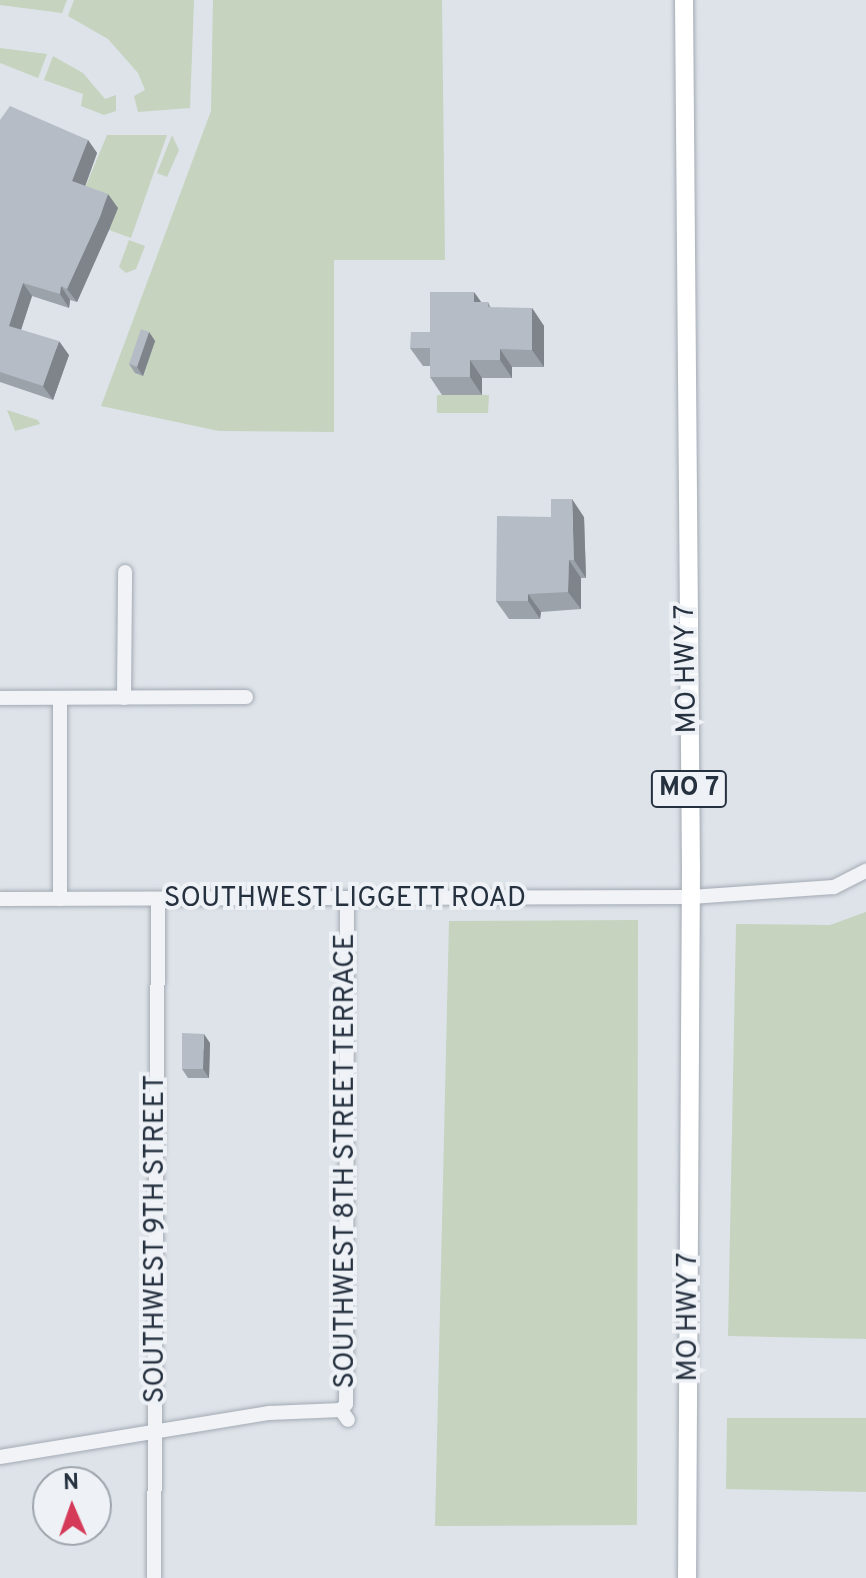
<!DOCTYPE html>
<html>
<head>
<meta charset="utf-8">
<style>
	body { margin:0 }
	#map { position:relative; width:866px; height:1578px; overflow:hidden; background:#dee3e9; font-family:Overpass,sans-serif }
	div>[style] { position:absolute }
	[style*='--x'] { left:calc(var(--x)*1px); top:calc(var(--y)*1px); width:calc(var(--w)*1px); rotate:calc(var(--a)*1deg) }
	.green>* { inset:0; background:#c5d3bf }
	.roads { filter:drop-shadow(0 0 2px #a3aab3) drop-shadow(0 0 2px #a3aab3) }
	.minor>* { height:14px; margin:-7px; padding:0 7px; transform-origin:7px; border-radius:7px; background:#f1f3f7 }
	.major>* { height:18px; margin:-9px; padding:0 9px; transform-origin:9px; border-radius:9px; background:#fff }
	.wall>* { inset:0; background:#9ca2aa }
	.shaded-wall>* { inset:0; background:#7f848b }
	.building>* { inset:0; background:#b5bcc6 }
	span { translate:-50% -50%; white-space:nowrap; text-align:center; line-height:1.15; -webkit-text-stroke:8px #eef2f6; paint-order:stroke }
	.shield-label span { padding:2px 6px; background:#eef2f6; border:2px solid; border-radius:6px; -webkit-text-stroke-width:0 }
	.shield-label { font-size:26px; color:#263140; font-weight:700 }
	.street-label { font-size:28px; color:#263140 }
	.north { position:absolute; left:32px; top:1466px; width:80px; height:80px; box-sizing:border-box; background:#eef2f6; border:2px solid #9ea5ad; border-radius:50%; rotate:358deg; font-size:22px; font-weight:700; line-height:32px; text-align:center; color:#263140 }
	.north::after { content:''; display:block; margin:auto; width:28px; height:36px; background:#d53b59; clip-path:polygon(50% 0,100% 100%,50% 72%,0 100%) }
</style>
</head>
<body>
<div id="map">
	<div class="green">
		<div style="clip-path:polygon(0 0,67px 0,62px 13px,0 5px)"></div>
		<div style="clip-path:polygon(74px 0,194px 0,190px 108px,138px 112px,134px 96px,145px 90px,138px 73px,108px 39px,68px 16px)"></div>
		<div style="clip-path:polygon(213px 0,442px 0,445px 260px,334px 260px,334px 432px,219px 431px,101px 406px,211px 111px)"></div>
		<div style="clip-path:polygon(0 48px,47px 54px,38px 78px,0 63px)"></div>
		<div style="clip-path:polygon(53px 56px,83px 73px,105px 99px,116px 95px,116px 111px,104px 115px,81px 106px,83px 94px,44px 80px)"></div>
		<div style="clip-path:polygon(107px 135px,167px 135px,131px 238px,109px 230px,117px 208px,82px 195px)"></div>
		<div style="clip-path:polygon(172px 135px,179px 150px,167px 177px,157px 173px)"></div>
		<div style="clip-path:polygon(129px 240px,145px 246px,136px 269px,126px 273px,119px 267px)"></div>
		<div style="clip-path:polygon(437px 395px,489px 395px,488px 413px,437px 413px)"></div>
		<div style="clip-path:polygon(7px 410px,38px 420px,40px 424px,15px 431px)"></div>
		<div style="clip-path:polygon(866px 912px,866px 1339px,728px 1336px,736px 924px,830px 925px)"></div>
		<div style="clip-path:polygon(638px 920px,637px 1525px,435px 1526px,449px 921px)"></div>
		<div style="clip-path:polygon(727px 1418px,866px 1418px,866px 1492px,726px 1489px)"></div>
	</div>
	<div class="roads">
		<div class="minor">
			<div style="--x:0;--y:698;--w:246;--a:-0.2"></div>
			<div style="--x:124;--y:698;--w:126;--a:-89.5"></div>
			<div style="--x:60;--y:699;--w:200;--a:90"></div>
			<div style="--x:347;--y:898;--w:506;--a:90.11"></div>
			<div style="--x:346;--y:1404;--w:8;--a:130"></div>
			<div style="--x:341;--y:1410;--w:12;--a:55"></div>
			<div style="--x:0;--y:899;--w:691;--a:-0.17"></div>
			<div style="--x:691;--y:897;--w:143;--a:-4"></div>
			<div style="--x:834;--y:887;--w:36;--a:-27"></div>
			<div style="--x:0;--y:1457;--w:273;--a:-9.3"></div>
			<div style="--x:269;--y:1413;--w:72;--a:-2.4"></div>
			<div style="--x:154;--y:1578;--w:679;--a:-89.66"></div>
		</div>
		<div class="major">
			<div style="--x:684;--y:0;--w:865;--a:89.54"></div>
			<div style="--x:691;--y:865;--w:713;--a:90.32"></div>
		</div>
	</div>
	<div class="wall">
		<div style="clip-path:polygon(0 120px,88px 140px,97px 153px,85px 186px,118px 208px,109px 230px,77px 302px,70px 300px,69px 308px,32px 296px,21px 330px,69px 355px,53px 400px,0 382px)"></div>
		<div style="clip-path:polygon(481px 302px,488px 302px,491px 308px,532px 308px,544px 326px,544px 367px,512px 367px,512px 378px,482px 378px,482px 395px,442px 395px,430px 377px,430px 366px,423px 366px,410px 348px,430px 332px)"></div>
		<div style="clip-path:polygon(149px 332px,155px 341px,143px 376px,135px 373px,129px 364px)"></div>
		<div style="clip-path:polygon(584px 517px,586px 578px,581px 578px,581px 609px,541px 612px,540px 619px,509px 619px,496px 601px)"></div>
		<div style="clip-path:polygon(210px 1043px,209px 1078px,188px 1078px,182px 1069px)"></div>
	</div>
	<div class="shaded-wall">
		<div style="clip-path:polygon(88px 140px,97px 153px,82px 195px,72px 181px)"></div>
		<div style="clip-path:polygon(108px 194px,118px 208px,109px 230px,77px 302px,67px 289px)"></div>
		<div style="clip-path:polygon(23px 283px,32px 296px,18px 339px,9px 326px)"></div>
		<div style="clip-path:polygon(61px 286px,70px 300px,69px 308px,60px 294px)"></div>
		<div style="clip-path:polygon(474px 292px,487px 310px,474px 302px)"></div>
		<div style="clip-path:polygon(532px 308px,544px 326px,544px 367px,532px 350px)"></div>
		<div style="clip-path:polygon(149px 332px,155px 341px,143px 376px,137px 367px)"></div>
		<div style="clip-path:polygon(59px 341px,69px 355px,53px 400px,43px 386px)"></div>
		<div style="clip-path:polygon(500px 349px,512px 367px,512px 378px,500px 360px)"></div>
		<div style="clip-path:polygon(470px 360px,482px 378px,482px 395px,470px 377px)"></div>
		<div style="clip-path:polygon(572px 499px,584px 517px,586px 578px,574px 560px)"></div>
		<div style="clip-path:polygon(569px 560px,581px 578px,581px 609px,568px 592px)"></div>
		<div style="clip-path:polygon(528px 594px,541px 612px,540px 619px,528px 601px)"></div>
		<div style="clip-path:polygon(204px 1034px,210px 1043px,209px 1078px,203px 1069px)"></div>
	</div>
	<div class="building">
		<div style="clip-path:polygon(10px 106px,88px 140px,72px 181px,108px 194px,100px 217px,67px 289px,61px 286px,60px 294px,23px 283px,9px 326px,59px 341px,43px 386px,0 372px,0 120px)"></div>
		<div style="clip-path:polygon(430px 292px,474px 292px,474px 302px,488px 302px,488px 307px,532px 308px,532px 350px,500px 349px,500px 360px,470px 360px,470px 377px,430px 377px,430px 348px,410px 348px,411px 332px,430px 332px)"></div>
		<div style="clip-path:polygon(141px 329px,149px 332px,137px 367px,129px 364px)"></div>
		<div style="clip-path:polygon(551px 499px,572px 499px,574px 560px,569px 560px,568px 592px,528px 594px,528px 601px,496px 601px,497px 516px,551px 517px)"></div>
		<div style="clip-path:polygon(182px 1033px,204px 1034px,203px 1069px,182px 1069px)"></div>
	</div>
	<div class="shield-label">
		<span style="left:689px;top:789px">MO 7</span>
	</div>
	<div class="street-label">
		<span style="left:687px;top:669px;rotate:-91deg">MO HWY 7</span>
		<span style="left:345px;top:899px">SOUTHWEST LIGGETT ROAD</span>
		<span style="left:346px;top:1161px;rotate:-90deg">SOUTHWEST 8TH STREET TERRACE</span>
		<span style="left:156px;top:1239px;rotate:-90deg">SOUTHWEST 9TH STREET</span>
		<span style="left:689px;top:1317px;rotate:-90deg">MO HWY 7</span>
	</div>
	<div class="north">N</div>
</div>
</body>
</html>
